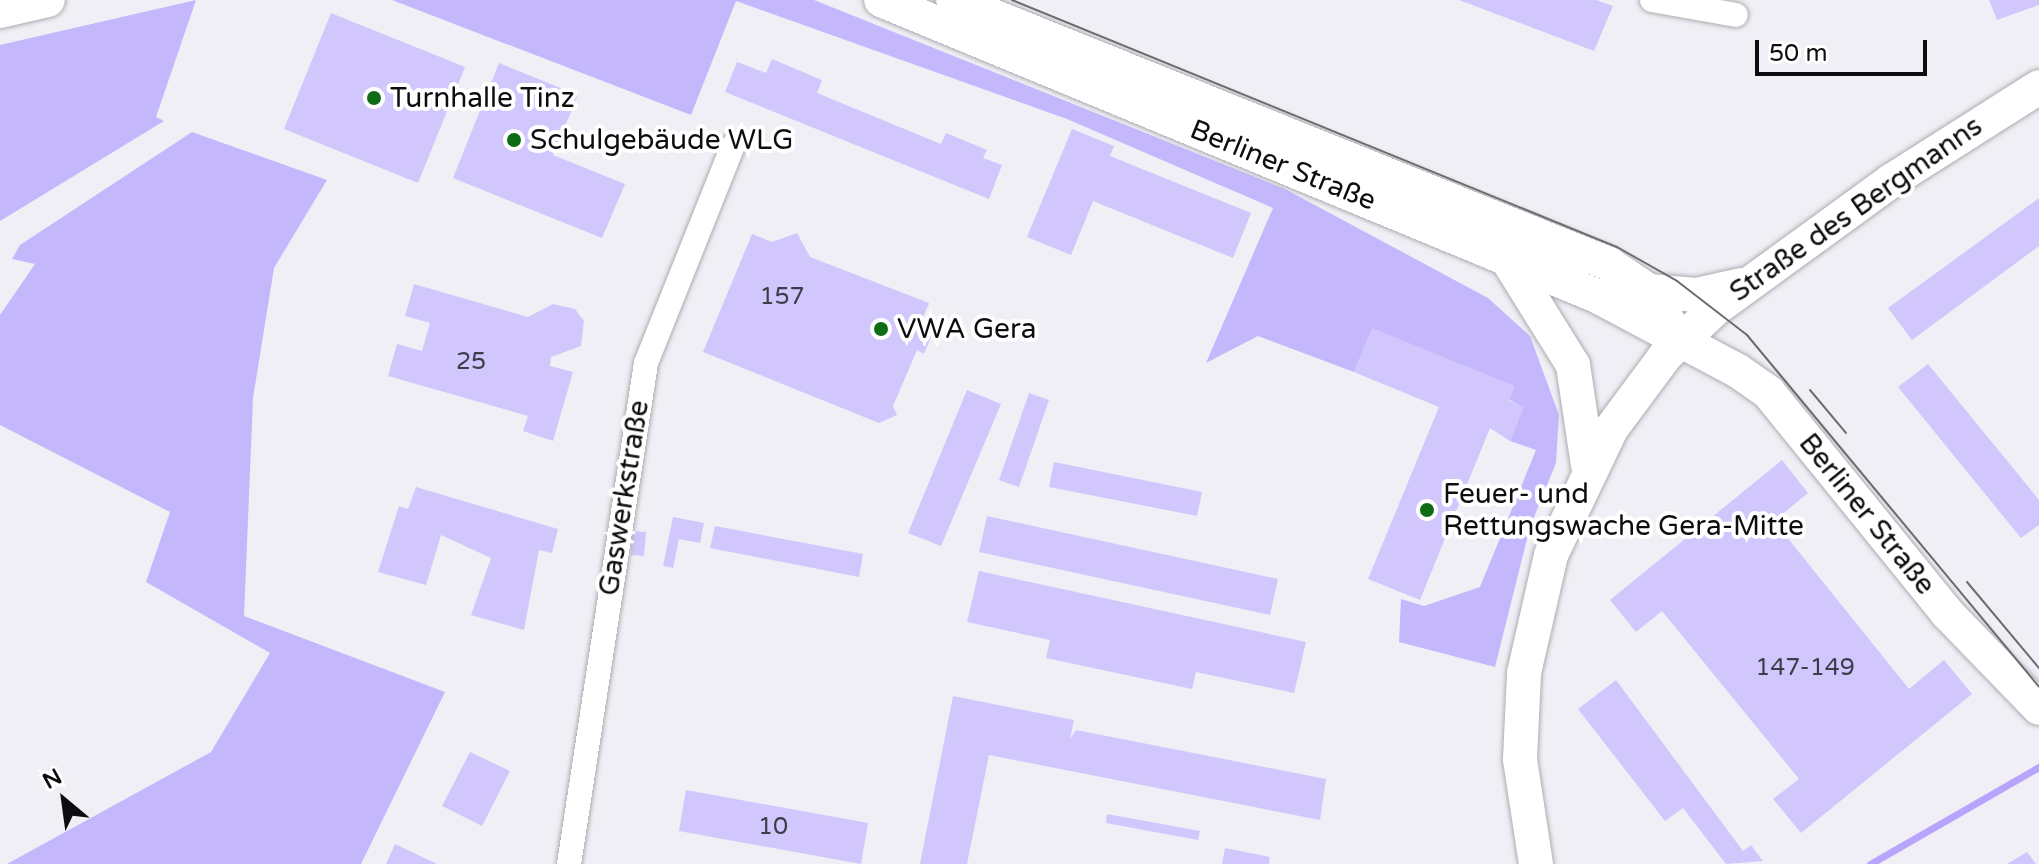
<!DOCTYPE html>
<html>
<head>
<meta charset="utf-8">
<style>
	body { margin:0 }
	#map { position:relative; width:2039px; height:864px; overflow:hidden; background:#f0eff5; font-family:"Varela Round",sans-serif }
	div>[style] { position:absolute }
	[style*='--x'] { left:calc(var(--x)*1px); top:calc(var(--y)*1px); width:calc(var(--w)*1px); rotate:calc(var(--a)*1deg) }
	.green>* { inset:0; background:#c5b7fc }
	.stream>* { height:7px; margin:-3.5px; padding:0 3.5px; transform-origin:3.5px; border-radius:3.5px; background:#b8a4fc }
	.building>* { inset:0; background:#d1c7fd }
	.roads { filter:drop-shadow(0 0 2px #acacb1) drop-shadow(0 0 2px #acacb1) }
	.minor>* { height:24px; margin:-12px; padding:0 12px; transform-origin:12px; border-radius:12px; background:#fff }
	.secondary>* { height:34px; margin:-17px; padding:0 17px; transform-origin:17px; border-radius:17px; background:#fff }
	.tram>* { height:2px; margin:-1px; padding:0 1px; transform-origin:1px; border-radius:1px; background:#6c6c70 }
	.dots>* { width:22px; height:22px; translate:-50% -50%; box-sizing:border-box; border:4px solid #fff; border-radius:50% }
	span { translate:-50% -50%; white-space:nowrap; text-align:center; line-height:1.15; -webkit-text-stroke:8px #fff; paint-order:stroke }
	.number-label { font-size:24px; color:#3e3c4a }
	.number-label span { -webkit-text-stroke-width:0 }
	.poi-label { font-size:28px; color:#0d0d0f }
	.left { translate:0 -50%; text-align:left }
	.street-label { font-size:28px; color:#0d0d0f }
	.north { position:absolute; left:24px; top:760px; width:80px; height:80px; -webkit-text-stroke:6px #fff; paint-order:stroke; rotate:331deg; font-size:22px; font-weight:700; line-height:32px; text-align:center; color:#0d0d0f }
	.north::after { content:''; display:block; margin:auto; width:28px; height:36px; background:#0d0d0f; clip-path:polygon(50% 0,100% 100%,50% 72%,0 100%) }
	.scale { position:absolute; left:1755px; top:40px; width:172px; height:36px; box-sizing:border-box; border:4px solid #0d0d0f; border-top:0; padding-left:10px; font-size:24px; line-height:28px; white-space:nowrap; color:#0d0d0f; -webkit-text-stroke:6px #fff; paint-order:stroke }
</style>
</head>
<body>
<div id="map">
	<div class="green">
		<div style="clip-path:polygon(196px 0,156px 117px,164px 121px,0 221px,0 45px)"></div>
		<div style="clip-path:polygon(392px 0,814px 0,1285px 189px,1488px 298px,1530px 336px,1559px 415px,1556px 463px,1530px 527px,1495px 667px,1399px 642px,1401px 599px,1424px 606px,1480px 587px,1536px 450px,1510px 441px,1523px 407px,1372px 329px,1354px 372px,1258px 336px,1206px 363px,1273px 208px,1067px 119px,736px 1px,691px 115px)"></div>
		<div style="clip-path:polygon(192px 132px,327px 180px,274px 268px,253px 398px,244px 616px,445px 692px,361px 864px,7px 864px,211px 752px,270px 653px,146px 582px,170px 512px,0 425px,0 315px,35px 264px,12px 259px,20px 245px)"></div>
	</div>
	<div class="stream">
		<div style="--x:1870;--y:864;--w:195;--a:-29.9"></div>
	</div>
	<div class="building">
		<div style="clip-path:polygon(1459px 0,1596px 0,1613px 6px,1594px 51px)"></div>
		<div style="clip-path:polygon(1989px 0,2039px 0,2039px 5px,1997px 20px)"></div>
		<div style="clip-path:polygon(331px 13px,465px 67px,418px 183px,284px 129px)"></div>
		<div style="clip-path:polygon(772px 59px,822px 80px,817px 93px,941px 144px,946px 133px,987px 150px,983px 158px,1002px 165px,989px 199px,725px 92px,737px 62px,766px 73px)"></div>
		<div style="clip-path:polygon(499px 63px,578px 95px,553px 155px,625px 184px,602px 238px,453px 178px)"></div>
		<div style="clip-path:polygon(1072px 129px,1114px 146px,1110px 156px,1251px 213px,1233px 258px,1093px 201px,1071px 255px,1027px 237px)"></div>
		<div style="clip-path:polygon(2039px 198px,2039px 246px,1912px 340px,1888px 308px)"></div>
		<div style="clip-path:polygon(797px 233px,810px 257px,929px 303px,918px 329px,932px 335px,924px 354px,917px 350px,893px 406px,897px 415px,879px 423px,703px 352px,752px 234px,772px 242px)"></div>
		<div style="clip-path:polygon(414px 284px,528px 317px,553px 304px,575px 309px,584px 321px,581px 346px,551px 357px,550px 366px,573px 372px,553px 441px,523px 431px,528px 416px,388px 376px,397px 344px,422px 351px,430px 323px,405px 316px)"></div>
		<div style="clip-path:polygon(1372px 328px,1515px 386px,1509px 401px,1524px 407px,1510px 441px,1490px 428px,1420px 600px,1368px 579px,1439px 407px,1354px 372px)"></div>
		<div style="clip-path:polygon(1928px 364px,2039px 500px,2039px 525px,2021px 538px,1898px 387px)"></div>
		<div style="clip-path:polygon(967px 390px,1001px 404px,941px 546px,908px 533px)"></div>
		<div style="clip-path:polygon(1029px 393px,1049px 400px,1019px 487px,999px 480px)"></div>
		<div style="clip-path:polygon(1782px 460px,1808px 493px,1774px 521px,1909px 689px,1944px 660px,1972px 694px,1801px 833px,1773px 799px,1799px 779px,1662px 611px,1636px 632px,1610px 600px)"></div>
		<div style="clip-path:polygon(1054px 462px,1202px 492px,1197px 516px,1049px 487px)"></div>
		<div style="clip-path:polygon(416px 487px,558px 529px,552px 553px,539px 550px,524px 630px,471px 615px,491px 558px,441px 535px,426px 585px,378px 572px,399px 506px,408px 509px)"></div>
		<div style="clip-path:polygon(987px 516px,1278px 579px,1270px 615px,979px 552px)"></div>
		<div style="clip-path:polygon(673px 517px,704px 523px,700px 543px,679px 539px,673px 568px,663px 566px)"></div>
		<div style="clip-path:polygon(715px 526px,863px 554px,859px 577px,710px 548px)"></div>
		<div style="clip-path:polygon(632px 531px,646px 532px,644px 556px,631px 555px)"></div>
		<div style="clip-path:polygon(979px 571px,1306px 642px,1294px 693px,1196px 672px,1192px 689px,1046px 658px,1050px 640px,967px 622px)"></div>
		<div style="clip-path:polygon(1616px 680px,1743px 851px,1751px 845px,1763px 861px,1726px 864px,1683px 808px,1665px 821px,1578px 709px)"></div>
		<div style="clip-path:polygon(953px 696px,1074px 720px,1070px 739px,1076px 730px,1326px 779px,1320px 820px,989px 755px,967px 864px,920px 864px)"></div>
		<div style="clip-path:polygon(470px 752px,510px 771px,482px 826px,442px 806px)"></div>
		<div style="clip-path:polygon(686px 790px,868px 823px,861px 864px,679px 831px)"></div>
		<div style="clip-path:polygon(1107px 814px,1200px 831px,1198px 840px,1106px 823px)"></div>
		<div style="clip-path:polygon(395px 844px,437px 864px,386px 864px)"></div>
		<div style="clip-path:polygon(1225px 848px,1270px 857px,1269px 864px,1222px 864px)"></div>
		<div style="clip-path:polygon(2027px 852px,2036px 864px,2007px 864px)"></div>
	</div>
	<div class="roads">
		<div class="minor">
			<div style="--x:1652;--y:0;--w:85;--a:10.1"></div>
			<div style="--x:569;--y:864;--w:507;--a:-81.26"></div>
			<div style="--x:646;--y:363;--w:234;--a:-68.2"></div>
		</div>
		<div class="secondary">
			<div style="--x:881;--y:0;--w:775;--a:22.46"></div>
			<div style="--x:1597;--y:296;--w:160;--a:28"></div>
			<div style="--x:1738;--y:371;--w:38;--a:35"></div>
			<div style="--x:1769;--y:393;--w:283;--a:51"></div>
			<div style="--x:1947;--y:613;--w:132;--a:45.9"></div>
			<div style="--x:953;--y:0;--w:707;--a:21.92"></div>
			<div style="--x:1609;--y:264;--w:48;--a:34"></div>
			<div style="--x:1649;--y:291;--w:58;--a:57.7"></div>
			<div style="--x:0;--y:11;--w:49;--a:-12.9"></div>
			<div style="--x:1507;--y:259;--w:125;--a:58.1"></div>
			<div style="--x:1573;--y:365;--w:101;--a:81.5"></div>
			<div style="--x:1649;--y:291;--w:47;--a:4.9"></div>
			<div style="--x:1696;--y:295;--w:46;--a:-12.5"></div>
			<div style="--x:1536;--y:864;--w:106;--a:-98.7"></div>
			<div style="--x:1520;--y:759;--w:86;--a:-87.3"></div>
			<div style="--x:1524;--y:673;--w:121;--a:-77.1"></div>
			<div style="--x:1551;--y:555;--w:140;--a:-64.5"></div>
			<div style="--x:1611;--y:429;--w:92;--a:-53.4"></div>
			<div style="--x:1666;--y:355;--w:67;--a:-43.2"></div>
			<div style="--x:1715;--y:309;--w:218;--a:-36"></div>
			<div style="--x:1891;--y:181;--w:175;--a:-32.4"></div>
		</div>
	</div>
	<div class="tram">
		<div style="--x:1012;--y:0;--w:653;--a:22.21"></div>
		<div style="--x:1617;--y:247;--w:69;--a:29.5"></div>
		<div style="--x:1677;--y:281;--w:88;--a:37.6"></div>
		<div style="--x:1747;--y:335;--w:457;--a:50.3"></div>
		<div style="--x:1810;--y:390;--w:56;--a:50.1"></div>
		<div style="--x:1967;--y:582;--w:112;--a:50.1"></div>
	</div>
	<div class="dots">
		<div style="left:374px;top:98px;background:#0f6c16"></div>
		<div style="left:514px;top:140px;background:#0f6c16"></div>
		<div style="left:881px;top:329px;background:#0f6c16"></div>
		<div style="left:1427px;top:510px;background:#0f6c16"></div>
	</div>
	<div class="number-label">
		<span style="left:782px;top:297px">157</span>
		<span style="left:471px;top:362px">25</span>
		<span style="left:1805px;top:668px">147-149</span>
		<span style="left:773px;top:827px">10</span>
	</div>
	<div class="poi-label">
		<span class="left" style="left:390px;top:98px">Turnhalle Tinz</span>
		<span class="left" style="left:530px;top:140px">Schulgebäude WLG</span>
		<span class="left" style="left:897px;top:329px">VWA Gera</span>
		<span class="left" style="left:1443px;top:510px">Feuer- und<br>Rettungswache Gera-Mitte</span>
	</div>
	<div class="street-label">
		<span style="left:1283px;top:165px;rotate:22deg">Berliner Straße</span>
		<span style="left:1856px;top:209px;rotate:-35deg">Straße des Bergmanns</span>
		<span style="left:624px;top:498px;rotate:-81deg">Gaswerkstraße</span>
		<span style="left:1867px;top:514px;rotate:51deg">Berliner Straße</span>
	</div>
	<div class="north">N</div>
	<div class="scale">50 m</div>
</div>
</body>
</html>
